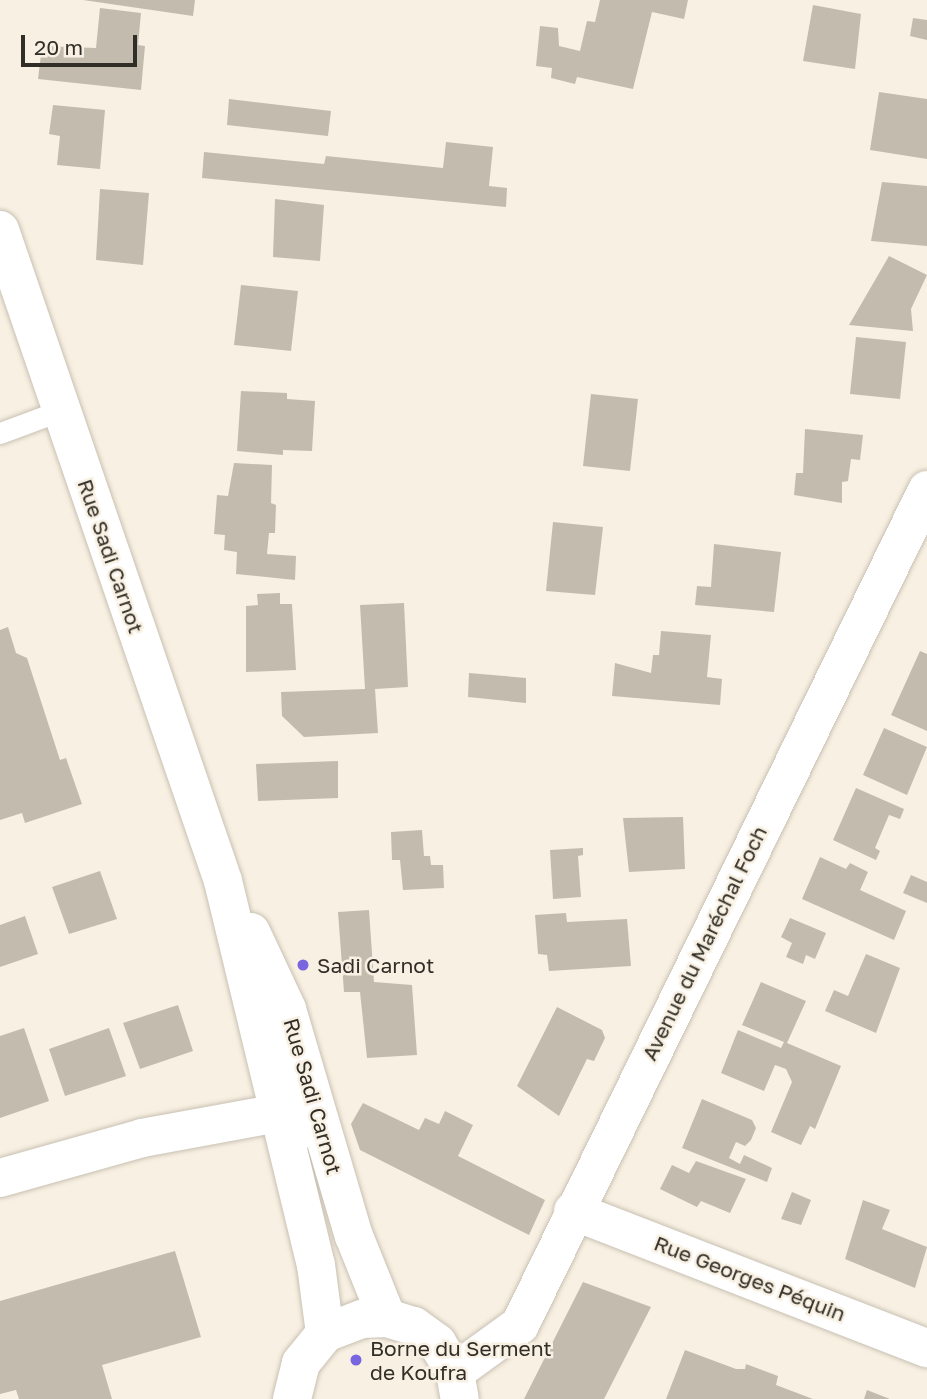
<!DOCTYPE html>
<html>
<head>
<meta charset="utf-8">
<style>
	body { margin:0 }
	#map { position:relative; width:927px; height:1399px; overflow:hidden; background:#f8f0e2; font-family:"Golos Text",sans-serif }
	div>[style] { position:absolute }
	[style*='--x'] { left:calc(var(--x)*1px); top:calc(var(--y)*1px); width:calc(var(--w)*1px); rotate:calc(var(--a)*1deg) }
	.building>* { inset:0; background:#c3bcae }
	.roads { filter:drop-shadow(0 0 2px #c8c1b3) drop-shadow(0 0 2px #c8c1b3) }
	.lane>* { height:21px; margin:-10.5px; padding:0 10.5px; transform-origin:10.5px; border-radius:10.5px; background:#fff }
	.street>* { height:38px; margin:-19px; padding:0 19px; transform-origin:19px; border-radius:19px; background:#fff }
	.secondary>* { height:38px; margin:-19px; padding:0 19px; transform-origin:19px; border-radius:19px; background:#fff }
	.dots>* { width:19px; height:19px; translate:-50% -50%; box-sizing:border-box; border:4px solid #f8f0e2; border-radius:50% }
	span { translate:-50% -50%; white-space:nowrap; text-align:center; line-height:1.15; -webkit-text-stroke:5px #f8f0e2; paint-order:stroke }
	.street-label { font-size:21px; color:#312e28 }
	.poi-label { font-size:21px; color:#312e28 }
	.left { translate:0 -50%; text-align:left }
	.scale { position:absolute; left:21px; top:35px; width:116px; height:32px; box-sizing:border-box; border:4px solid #312e28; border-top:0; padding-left:9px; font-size:21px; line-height:24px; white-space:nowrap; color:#312e28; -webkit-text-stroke:5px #f8f0e2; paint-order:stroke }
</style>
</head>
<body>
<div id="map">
	<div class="building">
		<div style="clip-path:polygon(83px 0,195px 0,193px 16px)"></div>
		<div style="clip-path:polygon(600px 0,688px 0,684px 19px,652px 12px,633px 89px,577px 77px,575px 84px,551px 78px,552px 68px,536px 66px,540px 26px,558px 28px,559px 46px,580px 51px,587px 21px,595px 22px)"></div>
		<div style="clip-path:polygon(813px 5px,861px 14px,855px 69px,803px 61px)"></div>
		<div style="clip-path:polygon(100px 8px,141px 13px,138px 45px,145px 46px,141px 90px,38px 79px,42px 46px,96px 48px)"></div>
		<div style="clip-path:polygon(913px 18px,927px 20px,927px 40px,910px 36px)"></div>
		<div style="clip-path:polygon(879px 92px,927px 99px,927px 159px,870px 150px)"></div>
		<div style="clip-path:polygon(229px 99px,331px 111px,328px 136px,227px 125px)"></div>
		<div style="clip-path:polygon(53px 105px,105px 110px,100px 169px,57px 165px,60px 136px,49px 134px)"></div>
		<div style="clip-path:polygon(446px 142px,493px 147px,489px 186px,507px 188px,506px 207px,202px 178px,204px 152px,324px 164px,326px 156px,443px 168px)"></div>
		<div style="clip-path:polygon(882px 182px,927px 186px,927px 246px,871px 241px)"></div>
		<div style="clip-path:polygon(100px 189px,149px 193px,143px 265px,96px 260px)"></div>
		<div style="clip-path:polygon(275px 199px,324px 205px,320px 261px,273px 257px)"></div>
		<div style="clip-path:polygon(889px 256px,927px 275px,911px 309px,913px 331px,849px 325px)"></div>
		<div style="clip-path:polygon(241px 285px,298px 291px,291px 351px,234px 345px)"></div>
		<div style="clip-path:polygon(856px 337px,906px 342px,900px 399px,850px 394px)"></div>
		<div style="clip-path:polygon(241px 391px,287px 393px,287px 399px,315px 401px,312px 451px,283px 450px,283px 455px,237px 451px)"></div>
		<div style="clip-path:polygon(591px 394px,638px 399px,630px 471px,583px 466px)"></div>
		<div style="clip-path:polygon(805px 429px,863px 435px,860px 460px,851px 459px,848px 481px,842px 482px,842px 503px,794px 495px,796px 473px,803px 473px)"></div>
		<div style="clip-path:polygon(234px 463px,272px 465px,271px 503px,276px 505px,275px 533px,269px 533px,267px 554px,296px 556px,295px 580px,236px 574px,237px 552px,224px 550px,225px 535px,214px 534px,217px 495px,228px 496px)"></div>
		<div style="clip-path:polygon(553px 522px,603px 527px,595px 595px,546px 591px)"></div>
		<div style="clip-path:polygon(714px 544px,781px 552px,774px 612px,695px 605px,697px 586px,711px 587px)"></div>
		<div style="clip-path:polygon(280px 593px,280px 604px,292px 604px,296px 670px,246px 672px,246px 606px,258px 605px,257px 594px)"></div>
		<div style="clip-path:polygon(404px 603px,408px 687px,375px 689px,378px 733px,304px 737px,282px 716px,281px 692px,365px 689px,360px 605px)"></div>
		<div style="clip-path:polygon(8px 627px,16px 653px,27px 658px,60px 760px,66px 758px,82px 804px,25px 823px,22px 813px,0 820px,0 630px)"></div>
		<div style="clip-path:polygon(661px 631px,711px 635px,707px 677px,722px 679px,720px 705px,612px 696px,615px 663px,651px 673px,653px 655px,659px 655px)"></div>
		<div style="clip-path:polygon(920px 651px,927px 654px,927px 731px,891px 715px)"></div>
		<div style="clip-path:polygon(469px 673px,526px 678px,526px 703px,468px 697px)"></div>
		<div style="clip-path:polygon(884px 728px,927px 747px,907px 795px,863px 775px)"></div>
		<div style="clip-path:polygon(338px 761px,338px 798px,258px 801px,256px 764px)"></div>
		<div style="clip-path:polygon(856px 788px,904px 809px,900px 819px,889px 815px,875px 848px,880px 851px,876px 860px,833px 840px)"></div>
		<div style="clip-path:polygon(683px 817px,685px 869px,629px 872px,623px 818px)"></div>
		<div style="clip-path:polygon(422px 830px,424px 856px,430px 856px,431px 865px,443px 865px,444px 888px,403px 890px,400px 860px,392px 860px,391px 832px)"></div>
		<div style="clip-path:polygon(583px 848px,583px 855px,578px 856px,581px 897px,553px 899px,550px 850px)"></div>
		<div style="clip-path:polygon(820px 857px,846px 869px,850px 863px,868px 872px,860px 890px,906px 911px,894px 940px,802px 899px)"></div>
		<div style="clip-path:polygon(100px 871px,117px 919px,69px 934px,52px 887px)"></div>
		<div style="clip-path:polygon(911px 875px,927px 882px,927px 903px,903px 893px)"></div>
		<div style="clip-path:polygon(369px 910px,374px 982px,412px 985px,417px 1055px,367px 1058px,360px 992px,344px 992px,338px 912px)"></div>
		<div style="clip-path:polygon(566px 913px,567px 922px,627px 919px,631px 966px,549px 971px,547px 955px,538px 954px,535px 915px)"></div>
		<div style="clip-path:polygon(25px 916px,38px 954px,0 967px,0 925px)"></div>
		<div style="clip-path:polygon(790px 918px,826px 933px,815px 959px,806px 955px,803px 964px,786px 957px,792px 943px,781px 937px)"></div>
		<div style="clip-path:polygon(866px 954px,900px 968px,876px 1033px,825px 1011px,834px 990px,848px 996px)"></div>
		<div style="clip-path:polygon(761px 982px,806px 1001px,787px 1043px,841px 1066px,815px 1129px,810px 1126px,801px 1145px,771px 1132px,792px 1082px,786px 1069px,775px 1065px,764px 1091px,721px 1073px,738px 1030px,781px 1048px,784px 1042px,742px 1025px)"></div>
		<div style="clip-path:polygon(178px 1005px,193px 1051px,140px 1069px,123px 1023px)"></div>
		<div style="clip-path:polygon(557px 1007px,602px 1030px,605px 1038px,594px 1061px,587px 1059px,559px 1116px,517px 1086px)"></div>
		<div style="clip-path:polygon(24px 1028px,49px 1101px,0 1118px,0 1036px)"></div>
		<div style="clip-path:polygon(109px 1028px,126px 1076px,65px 1096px,49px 1049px)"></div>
		<div style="clip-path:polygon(702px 1099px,752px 1120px,756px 1128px,751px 1140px,745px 1146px,736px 1142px,729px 1158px,740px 1164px,744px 1155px,772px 1168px,767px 1182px,682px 1148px)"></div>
		<div style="clip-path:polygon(363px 1103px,419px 1130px,425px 1118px,439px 1124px,445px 1111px,473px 1125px,458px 1156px,545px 1200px,529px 1235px,360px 1150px,351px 1124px)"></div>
		<div style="clip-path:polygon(696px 1161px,746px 1179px,730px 1213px,701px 1201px,697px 1207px,660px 1189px,672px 1165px,689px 1173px)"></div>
		<div style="clip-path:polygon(792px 1192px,811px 1200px,801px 1225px,781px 1219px)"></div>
		<div style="clip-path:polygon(863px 1200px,890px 1210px,882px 1229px,927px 1247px,915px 1288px,845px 1259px)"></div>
		<div style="clip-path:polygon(175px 1251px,201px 1337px,102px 1365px,112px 1399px,19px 1399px,16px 1390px,0 1394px,0 1301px)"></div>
		<div style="clip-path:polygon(583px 1282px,651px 1307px,604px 1399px,524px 1399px)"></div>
		<div style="clip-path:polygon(685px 1350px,736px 1369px,745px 1369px,746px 1364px,778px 1376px,776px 1385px,813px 1399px,666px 1399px)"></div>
		<div style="clip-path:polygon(867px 1390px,890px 1399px,864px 1399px)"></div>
	</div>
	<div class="roads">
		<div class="lane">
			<div style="--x:0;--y:433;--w:66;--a:-20.4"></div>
		</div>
		<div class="street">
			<div style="--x:0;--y:1178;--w:148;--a:-15.7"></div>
			<div style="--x:142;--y:1138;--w:138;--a:-10.4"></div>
			<div style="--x:278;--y:1113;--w:17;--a:10"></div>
			<div style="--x:295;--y:1116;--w:16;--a:52"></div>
			<div style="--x:573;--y:1211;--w:380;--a:21.2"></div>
			<div style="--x:455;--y:1372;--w:80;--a:-35.9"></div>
			<div style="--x:520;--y:1325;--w:929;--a:-64.01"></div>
		</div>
		<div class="secondary">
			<div style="--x:0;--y:230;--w:688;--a:71.09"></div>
			<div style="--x:223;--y:881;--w:395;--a:76.4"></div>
			<div style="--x:316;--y:1265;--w:69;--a:82.5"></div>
			<div style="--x:251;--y:932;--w:85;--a:64.9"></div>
			<div style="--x:287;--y:1009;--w:237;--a:73.6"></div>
			<div style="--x:354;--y:1236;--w:88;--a:68.1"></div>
			<div style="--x:292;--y:1399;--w:37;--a:-76"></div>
			<div style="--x:301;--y:1363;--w:38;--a:-51"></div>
			<div style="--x:325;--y:1333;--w:40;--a:-21"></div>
			<div style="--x:362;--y:1319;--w:25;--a:-2"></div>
			<div style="--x:387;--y:1318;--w:28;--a:17"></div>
			<div style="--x:414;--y:1326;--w:29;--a:36"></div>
			<div style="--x:437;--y:1343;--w:34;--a:58"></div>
			<div style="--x:455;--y:1372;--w:27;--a:80"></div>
		</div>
	</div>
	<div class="dots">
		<div style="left:303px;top:965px;background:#7866e1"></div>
		<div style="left:356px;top:1360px;background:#7866e1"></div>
	</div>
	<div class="street-label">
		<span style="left:111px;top:556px;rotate:71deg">Rue Sadi Carnot</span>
		<span style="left:704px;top:943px;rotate:-64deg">Avenue du Maréchal Foch</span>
		<span style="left:313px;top:1096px;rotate:74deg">Rue Sadi Carnot</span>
		<span style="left:750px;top:1278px;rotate:21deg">Rue Georges Péquin</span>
	</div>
	<div class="poi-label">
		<span class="left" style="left:317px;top:965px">Sadi Carnot</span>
		<span class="left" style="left:370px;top:1360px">Borne du Serment<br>de Koufra</span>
	</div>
	<div class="scale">20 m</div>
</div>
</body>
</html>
